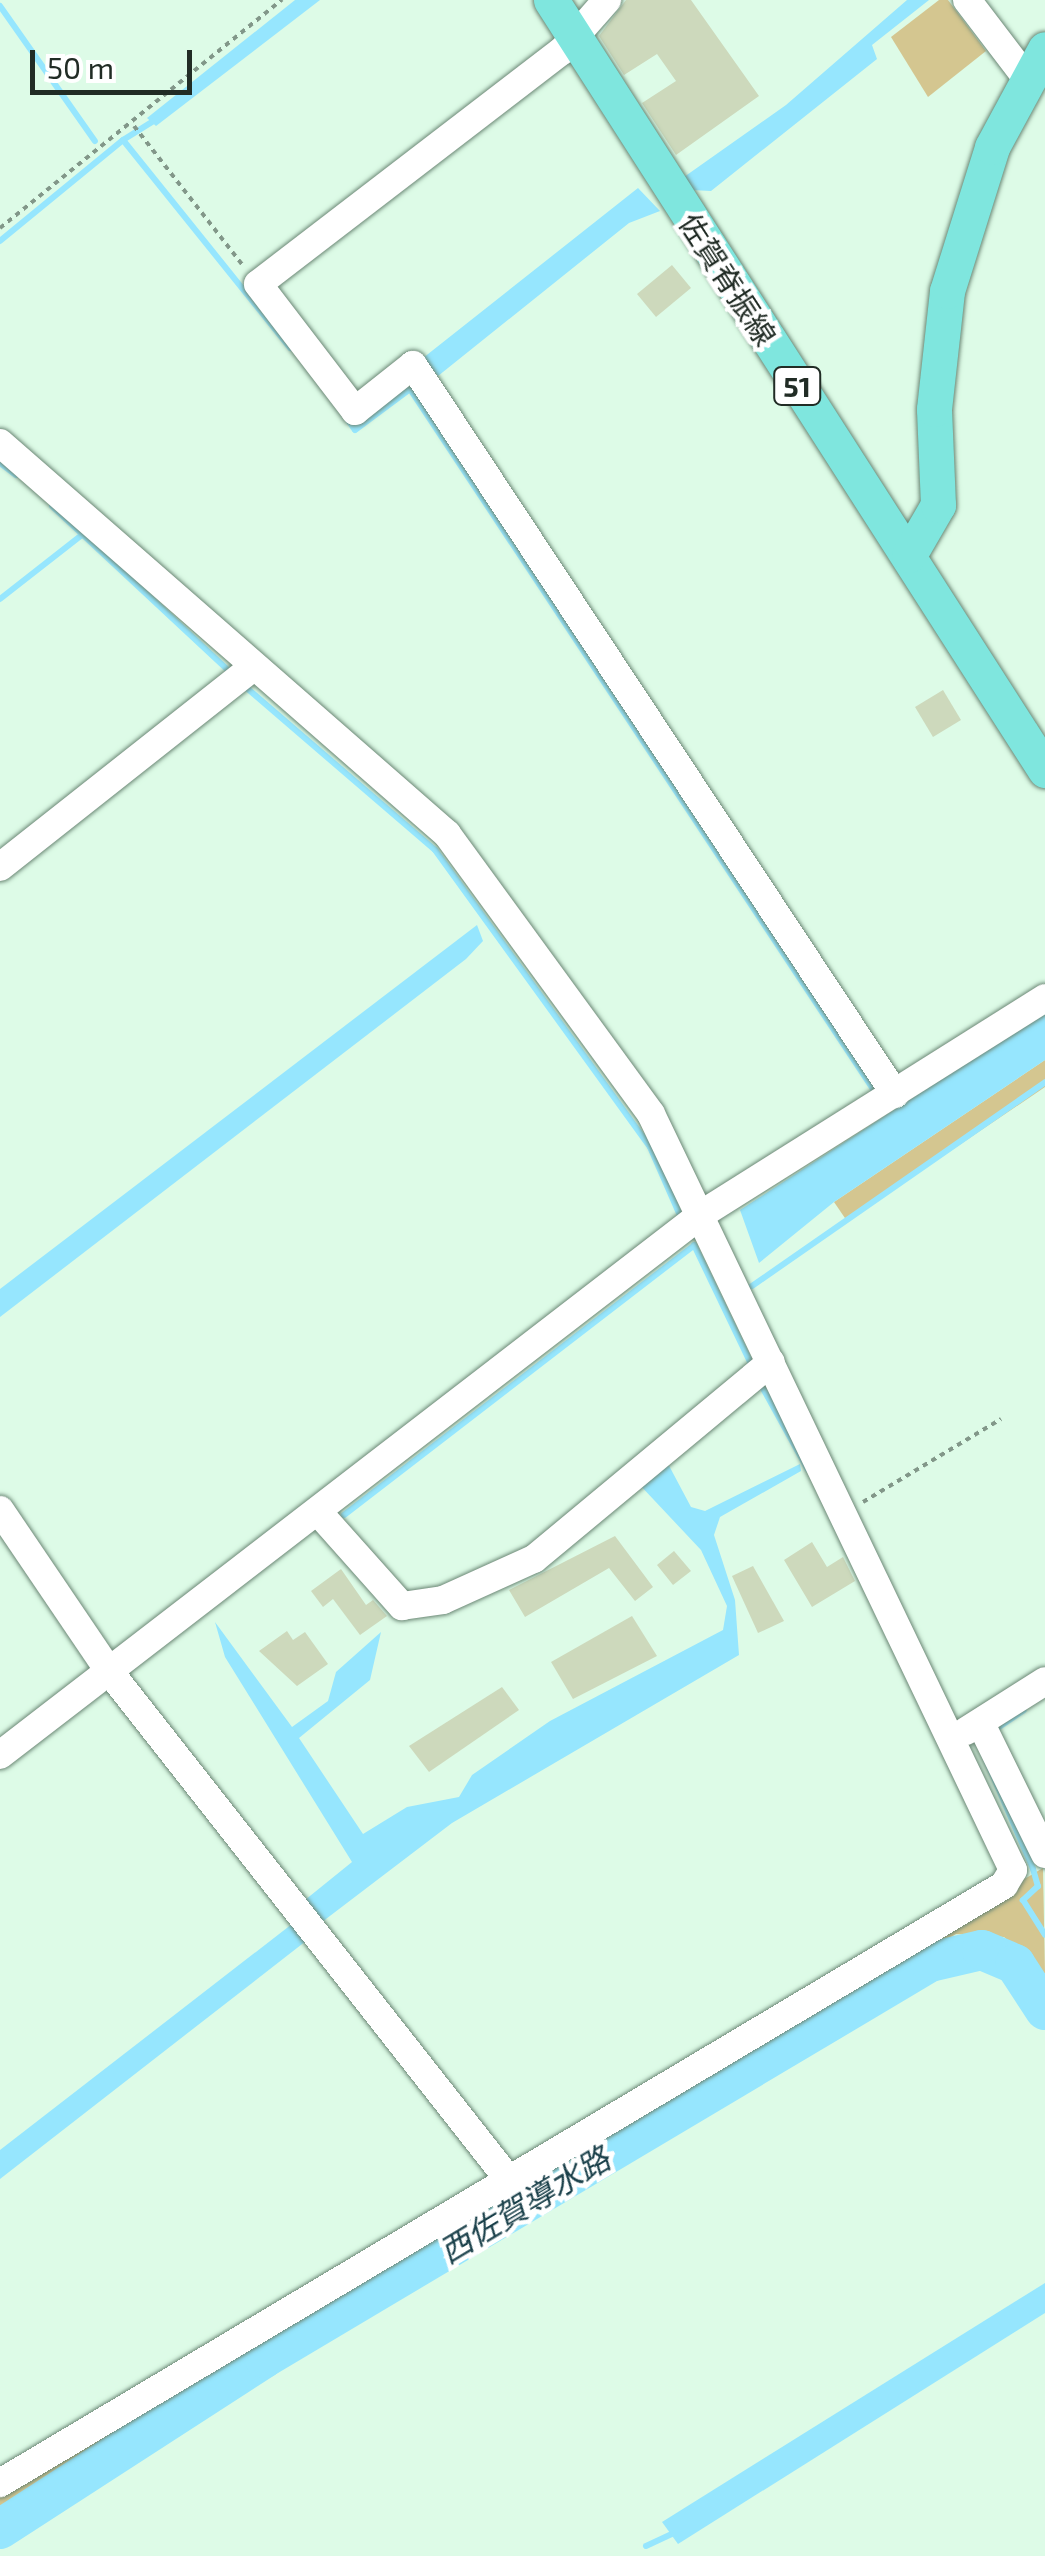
<!DOCTYPE html>
<html>
<head>
<meta charset="utf-8">
<style>
	body { margin:0 }
	#map { position:relative; width:1045px; height:2556px; overflow:hidden; background:#ddfbe7; font-family:"Exo 2","Noto Sans JP",sans-serif }
	div>[style] { position:absolute }
	[style*='--x'] { left:calc(var(--x)*1px); top:calc(var(--y)*1px); width:calc(var(--w)*1px); rotate:calc(var(--a)*1deg) }
	.green>* { inset:0; background:#d4c690 }
	.water>* { inset:0; background:#96e6fe }
	.stream>* { height:6px; margin:-3px; padding:0 3px; transform-origin:3px; border-radius:3px; background:#96e6fe }
	.river>* { height:40px; margin:-20px; padding:0 20px; transform-origin:20px; border-radius:20px; background:#96e6fe }
	.building>* { inset:0; background:#cdd9bc }
	.path>* { height:4px; margin-top:-2px; transform-origin:0; background:repeating-linear-gradient(90deg,#829789 0 5px,transparent 0 10px) }
	.roads { filter:drop-shadow(0 0 2px #6b8775) drop-shadow(0 0 2px #6b8775) }
	.minor>* { height:28px; margin:-14px; padding:0 14px; transform-origin:14px; border-radius:14px; background:#fff }
	.major>* { height:35px; margin:-17.5px; padding:0 17.5px; transform-origin:17.5px; border-radius:17.5px; background:#7fe6de }
	span { translate:-50% -50%; white-space:nowrap; text-align:center; line-height:1.15; -webkit-text-stroke:9px #fff; paint-order:stroke }
	.shield-label span { padding:2px 8px; background:#fff; border:2px solid; border-radius:8px; -webkit-text-stroke-width:0 }
	.shield-label { font-size:28px; color:#212c25; font-weight:700 }
	.street-label { font-size:30px; color:#212c25 }
	.water-label { font-size:32px; color:#1a404a; font-style:italic }
	.scale { position:absolute; left:30px; top:50px; width:162px; height:45px; box-sizing:border-box; border:5px solid #212c25; border-top:0; padding-left:12px; font-size:30px; line-height:35px; white-space:nowrap; color:#212c25; -webkit-text-stroke:8px #fff; paint-order:stroke }
</style>
</head>
<body>
<div id="map">
	<div class="green">
		<div style="clip-path:polygon(939px 0,948px 0,986px 51px,928px 97px,891px 37px)"></div>
		<div style="clip-path:polygon(1045px 1060px,1045px 1087px,847px 1221px,834px 1202px)"></div>
		<div style="clip-path:polygon(1043px 1868px,1045px 1974px,1004px 1937px,956px 1934px,165px 2404px,0 2510px,0 2493px,91px 2433px)"></div>
	</div>
	<div class="water">
		<div style="clip-path:polygon(295px 0,320px 0,156px 126px,147px 118px)"></div>
		<div style="clip-path:polygon(907px 0,929px 0,872px 45px,877px 59px,711px 191px,691px 190px,684px 177px,786px 105px)"></div>
		<div style="clip-path:polygon(638px 188px,660px 211px,629px 223px,438px 376px,423px 358px)"></div>
		<div style="clip-path:polygon(477px 925px,483px 941px,466px 959px,0 1317px,0 1289px)"></div>
		<div style="clip-path:polygon(1045px 1012px,1045px 1060px,834px 1202px,759px 1263px,740px 1210px)"></div>
		<div style="clip-path:polygon(666px 1460px,691px 1507px,705px 1511px,800px 1464px,801px 1471px,720px 1517px,714px 1535px,735px 1600px,739px 1655px,452px 1823px,322px 1922px,305px 1900px,352px 1862px,225px 1657px,215px 1622px,292px 1727px,328px 1701px,336px 1672px,381px 1632px,370px 1680px,299px 1738px,363px 1834px,407px 1807px,459px 1797px,472px 1775px,550px 1721px,723px 1630px,727px 1606px,701px 1550px,638px 1483px)"></div>
		<div style="clip-path:polygon(292px 1924px,306px 1941px,0 2179px,0 2150px)"></div>
		<div style="clip-path:polygon(1045px 2283px,1045px 2313px,678px 2544px,662px 2522px)"></div>
	</div>
	<div class="stream">
		<div style="--x:0;--y:6;--w:165;--a:54.9"></div>
		<div style="--x:123;--y:140;--w:39;--a:-32"></div>
		<div style="--x:0;--y:241;--w:159;--a:-39.4"></div>
		<div style="--x:123;--y:140;--w:267;--a:51.2"></div>
		<div style="--x:348;--y:420;--w:12;--a:55"></div>
		<div style="--x:355;--y:430;--w:69;--a:-36.7"></div>
		<div style="--x:410;--y:389;--w:846;--a:56.52"></div>
		<div style="--x:0;--y:463;--w:20;--a:37"></div>
		<div style="--x:52;--y:506;--w:248;--a:43"></div>
		<div style="--x:0;--y:599;--w:104;--a:-38"></div>
		<div style="--x:242;--y:684;--w:255;--a:40.7"></div>
		<div style="--x:435;--y:850;--w:367;--a:54.1"></div>
		<div style="--x:650;--y:1147;--w:72;--a:66.3"></div>
		<div style="--x:752;--y:1286;--w:357;--a:-34.8"></div>
		<div style="--x:760;--y:1383;--w:99;--a:61.1"></div>
		<div style="--x:344;--y:1515;--w:442;--a:-37.6"></div>
		<div style="--x:694;--y:1245;--w:132;--a:64.4"></div>
		<div style="--x:993;--y:1731;--w:37;--a:-34"></div>
		<div style="--x:978;--y:1741;--w:139;--a:66.7"></div>
		<div style="--x:1033;--y:1869;--w:18;--a:74"></div>
		<div style="--x:1038;--y:1886;--w:21;--a:137"></div>
		<div style="--x:1023;--y:1900;--w:41;--a:57.8"></div>
		<div style="--x:646;--y:2546;--w:29;--a:-25"></div>
	</div>
	<div class="river">
		<div style="--x:0;--y:2529;--w:315;--a:-32.9"></div>
		<div style="--x:264;--y:2358;--w:775;--a:-30.74"></div>
		<div style="--x:930;--y:1962;--w:53;--a:-13"></div>
		<div style="--x:982;--y:1950;--w:36;--a:23"></div>
		<div style="--x:1015;--y:1964;--w:55;--a:56.9"></div>
	</div>
	<div class="building">
		<div style="clip-path:polygon(626px 0,691px 0,759px 96px,676px 155px,642px 103px,676px 81px,657px 54px,624px 75px,599px 36px)"></div>
		<div style="clip-path:polygon(672px 265px,691px 288px,656px 317px,637px 294px)"></div>
		<div style="clip-path:polygon(943px 690px,961px 720px,933px 737px,915px 707px)"></div>
		<div style="clip-path:polygon(615px 1536px,653px 1587px,635px 1601px,609px 1568px,525px 1617px,509px 1590px)"></div>
		<div style="clip-path:polygon(812px 1542px,827px 1567px,843px 1557px,855px 1581px,812px 1607px,784px 1560px)"></div>
		<div style="clip-path:polygon(674px 1551px,691px 1571px,673px 1585px,657px 1565px)"></div>
		<div style="clip-path:polygon(753px 1566px,784px 1621px,758px 1633px,732px 1576px)"></div>
		<div style="clip-path:polygon(341px 1569px,366px 1605px,373px 1600px,387px 1616px,360px 1635px,333px 1599px,323px 1607px,311px 1591px)"></div>
		<div style="clip-path:polygon(632px 1616px,657px 1656px,573px 1699px,551px 1662px)"></div>
		<div style="clip-path:polygon(287px 1631px,293px 1640px,305px 1632px,328px 1664px,297px 1686px,259px 1651px)"></div>
		<div style="clip-path:polygon(502px 1687px,519px 1710px,429px 1772px,409px 1746px)"></div>
	</div>
	<div class="path">
		<div style="--x:134;--y:126;--w:175;--a:52"></div>
		<div style="--x:0;--y:228;--w:363;--a:-39"></div>
		<div style="--x:863;--y:1502;--w:161;--a:-31"></div>
	</div>
	<div class="roads">
		<div class="minor">
			<div style="--x:607;--y:0;--w:67;--a:131.3"></div>
			<div style="--x:563;--y:50;--w:384;--a:142.5"></div>
			<div style="--x:258;--y:284;--w:160;--a:52.6"></div>
			<div style="--x:355;--y:411;--w:74;--a:-38.4"></div>
			<div style="--x:413;--y:365;--w:874;--a:56.53"></div>
			<div style="--x:967;--y:0;--w:101;--a:52.7"></div>
			<div style="--x:0;--y:443;--w:594;--a:41.18"></div>
			<div style="--x:447;--y:834;--w:346;--a:53.9"></div>
			<div style="--x:651;--y:1114;--w:838;--a:64.41"></div>
			<div style="--x:1013;--y:1870;--w:17;--a:121"></div>
			<div style="--x:1004;--y:1885;--w:1169;--a:149.22"></div>
			<div style="--x:0;--y:867;--w:323;--a:-38.3"></div>
			<div style="--x:0;--y:1510;--w:194;--a:55.9"></div>
			<div style="--x:109;--y:1671;--w:641;--a:51.84"></div>
			<div style="--x:319;--y:1513;--w:125;--a:48.3"></div>
			<div style="--x:402;--y:1606;--w:41;--a:-8.3"></div>
			<div style="--x:443;--y:1600;--w:100;--a:-24.3"></div>
			<div style="--x:534;--y:1559;--w:308;--a:-39.7"></div>
			<div style="--x:981;--y:1724;--w:145;--a:63.8"></div>
			<div style="--x:966;--y:1731;--w:93;--a:-32.3"></div>
			<div style="--x:0;--y:1755;--w:886;--a:-37.62"></div>
			<div style="--x:702;--y:1214;--w:405;--a:-32.2"></div>
		</div>
		<div class="major">
			<div style="--x:551;--y:0;--w:915;--a:57.32"></div>
			<div style="--x:909;--y:555;--w:58;--a:-59.9"></div>
			<div style="--x:938;--y:505;--w:96;--a:-92.4"></div>
			<div style="--x:934;--y:409;--w:119;--a:-83.7"></div>
			<div style="--x:947;--y:291;--w:151;--a:-72.6"></div>
			<div style="--x:992;--y:147;--w:111;--a:-61.6"></div>
		</div>
	</div>
	<div class="shield-label">
		<span style="left:797px;top:386px">51</span>
	</div>
	<div class="street-label">
		<span style="left:728px;top:279px;rotate:57deg">佐賀脊振線</span>
	</div>
	<div class="water-label">
		<span style="left:524px;top:2204px;rotate:-31deg">西佐賀導水路</span>
	</div>
	<div class="scale">50 m</div>
</div>
</body>
</html>
